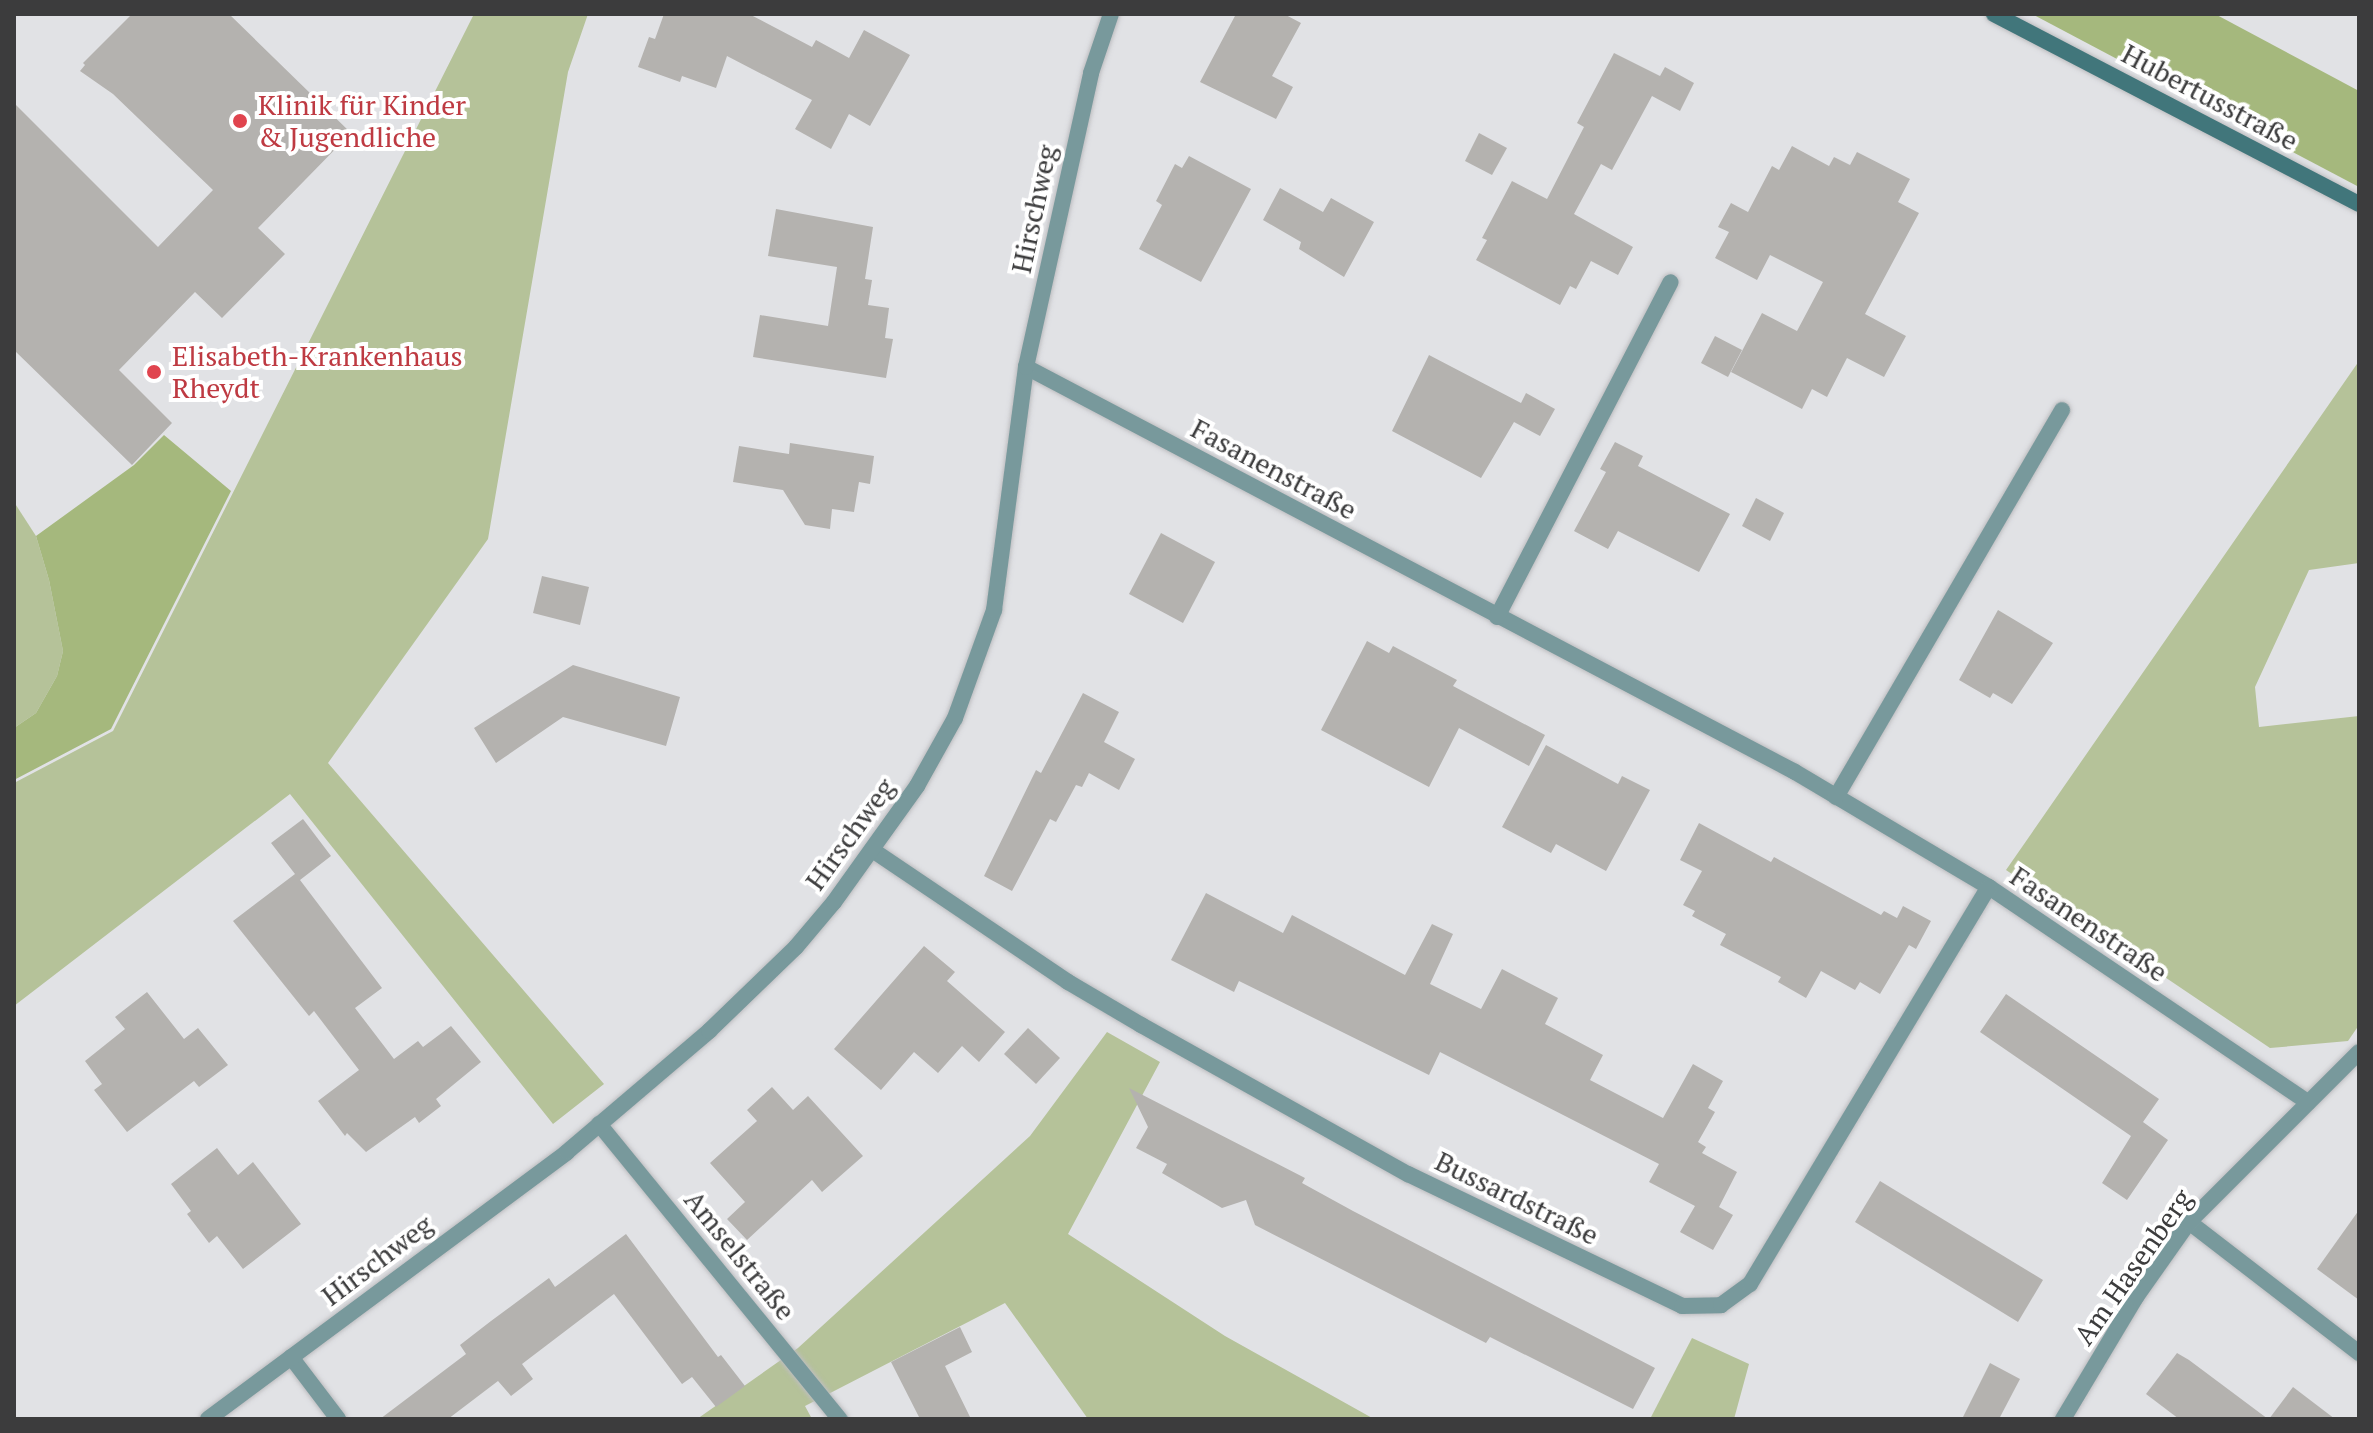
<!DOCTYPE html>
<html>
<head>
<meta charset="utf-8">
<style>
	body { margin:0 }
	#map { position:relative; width:2373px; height:1433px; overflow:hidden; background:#e1e2e5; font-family:"PT Serif",serif }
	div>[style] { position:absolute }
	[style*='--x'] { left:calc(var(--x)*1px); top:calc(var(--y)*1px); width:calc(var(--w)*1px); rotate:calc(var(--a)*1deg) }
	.green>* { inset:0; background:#b5c299 }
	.forest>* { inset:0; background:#a5b87d }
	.building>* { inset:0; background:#b4b2af }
	.roads { filter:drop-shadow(0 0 2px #bdbdc0) drop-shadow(0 0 2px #bdbdc0) }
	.street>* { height:16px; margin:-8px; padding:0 8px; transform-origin:8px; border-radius:8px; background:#78999c }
	.secondary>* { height:16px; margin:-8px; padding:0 8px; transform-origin:8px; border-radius:8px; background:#41767b }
	.dots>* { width:22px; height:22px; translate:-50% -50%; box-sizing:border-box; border:4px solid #fff; border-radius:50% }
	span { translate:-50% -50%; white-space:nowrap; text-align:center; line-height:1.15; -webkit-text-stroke:8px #fff; paint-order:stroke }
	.street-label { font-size:28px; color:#3c3c3d }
	.health-label { font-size:28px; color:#be3a42 }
	.left { translate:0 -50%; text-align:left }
	.frame { position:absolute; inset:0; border:16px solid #3c3c3d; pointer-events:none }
</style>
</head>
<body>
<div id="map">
	<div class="green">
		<div style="clip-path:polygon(474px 14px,588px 14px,568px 72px,488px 539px,328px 763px,604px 1084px,553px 1124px,290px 794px,14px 1006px,14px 783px,113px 731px)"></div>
		<div style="clip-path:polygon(2359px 361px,2359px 563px,2309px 570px,2255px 687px,2259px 727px,2359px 716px,2359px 1025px,2348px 1041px,2270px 1048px,2006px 870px)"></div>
		<div style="clip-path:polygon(14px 502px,36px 536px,49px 580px,63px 651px,57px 676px,36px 713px,14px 728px)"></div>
		<div style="clip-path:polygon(1107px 1032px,1160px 1062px,1068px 1234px,1225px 1336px,1374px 1419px,1088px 1419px,1005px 1303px,805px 1406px,812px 1419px,697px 1419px,798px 1348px,1030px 1136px)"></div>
		<div style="clip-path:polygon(1692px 1338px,1749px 1364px,1734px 1419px,1650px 1419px)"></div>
	</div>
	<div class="forest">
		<div style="clip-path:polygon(2032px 14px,2215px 14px,2359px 91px,2359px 187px)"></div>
		<div style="clip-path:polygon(164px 435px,231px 491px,111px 729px,14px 780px,14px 728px,36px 713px,57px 676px,63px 651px,49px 580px,36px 536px,134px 465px)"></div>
	</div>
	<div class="building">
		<div style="clip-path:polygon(132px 14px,229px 14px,351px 133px,258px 228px,285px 254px,222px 318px,195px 292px,119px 370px,172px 423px,132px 465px,14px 350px,14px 103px,158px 247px,213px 190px,113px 94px,80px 71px,85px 65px,83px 63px)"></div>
		<div style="clip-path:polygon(664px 14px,749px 14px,812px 47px,816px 40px,849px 58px,864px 30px,910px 55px,870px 126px,849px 114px,831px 149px,795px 129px,812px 100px,727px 56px,716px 88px,682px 76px,680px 82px,638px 67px,649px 37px,655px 39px)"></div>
		<div style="clip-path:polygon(1236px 14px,1284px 14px,1301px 23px,1272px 76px,1293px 87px,1276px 119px,1200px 82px)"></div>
		<div style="clip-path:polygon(1614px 53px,1660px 76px,1665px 67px,1694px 83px,1680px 111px,1652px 96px,1612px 170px,1601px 164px,1574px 214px,1633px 247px,1618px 275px,1591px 261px,1576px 289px,1570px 286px,1560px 305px,1476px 260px,1487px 240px,1482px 238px,1512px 181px,1547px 199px,1584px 127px,1577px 123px)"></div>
		<div style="clip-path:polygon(1479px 133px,1507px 148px,1492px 175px,1465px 161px)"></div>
		<div style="clip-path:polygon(1792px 146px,1829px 166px,1834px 157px,1850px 165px,1857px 152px,1910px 179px,1898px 202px,1919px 213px,1865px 314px,1906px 336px,1884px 377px,1847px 358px,1827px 397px,1812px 389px,1802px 409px,1731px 372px,1762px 313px,1797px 331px,1823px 282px,1770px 255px,1757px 280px,1715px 258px,1729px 232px,1718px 227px,1731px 203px,1748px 212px,1772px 166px,1779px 170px)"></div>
		<div style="clip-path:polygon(1189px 156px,1251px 189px,1201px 282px,1139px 249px,1162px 205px,1156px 201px,1175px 164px,1182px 168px)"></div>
		<div style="clip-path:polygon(1280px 188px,1323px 212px,1331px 198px,1374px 222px,1344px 277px,1299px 249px,1301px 242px,1263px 220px)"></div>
		<div style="clip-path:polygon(776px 209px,873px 227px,865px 279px,872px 280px,868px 305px,889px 308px,885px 338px,893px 339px,886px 378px,753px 357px,760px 315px,828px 326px,837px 267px,768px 256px)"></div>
		<div style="clip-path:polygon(1715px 336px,1742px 350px,1728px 377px,1701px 363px)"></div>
		<div style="clip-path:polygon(1429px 355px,1521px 403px,1526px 393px,1555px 409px,1540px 436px,1514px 422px,1481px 478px,1392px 431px)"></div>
		<div style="clip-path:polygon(1615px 442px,1643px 456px,1638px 466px,1730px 514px,1699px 572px,1618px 531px,1608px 549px,1574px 531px,1606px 472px,1600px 469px)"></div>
		<div style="clip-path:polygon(790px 443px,874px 456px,870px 484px,859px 482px,854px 512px,832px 509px,830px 529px,805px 525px,783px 490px,733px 482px,739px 446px,789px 454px)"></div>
		<div style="clip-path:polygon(1756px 498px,1784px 513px,1770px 541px,1742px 526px)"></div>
		<div style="clip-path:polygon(1161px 533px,1215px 562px,1183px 623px,1129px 594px)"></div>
		<div style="clip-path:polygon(542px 576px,589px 587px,580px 625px,533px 613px)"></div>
		<div style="clip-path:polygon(1998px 610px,2053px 643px,2012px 704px,1993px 693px,1990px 698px,1959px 680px)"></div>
		<div style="clip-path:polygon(1367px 641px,1389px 653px,1393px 646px,1457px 680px,1453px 686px,1545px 735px,1529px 766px,1459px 728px,1429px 787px,1321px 730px)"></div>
		<div style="clip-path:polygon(573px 665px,680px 697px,666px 746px,563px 717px,496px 763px,474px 728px)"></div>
		<div style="clip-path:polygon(1083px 693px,1119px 712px,1104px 742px,1135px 759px,1119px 790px,1089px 773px,1082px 787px,1076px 785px,1056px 822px,1050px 819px,1012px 891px,984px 876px,1036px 770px,1041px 773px)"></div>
		<div style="clip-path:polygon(1546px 745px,1618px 784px,1622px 776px,1650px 790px,1606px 871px,1556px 844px,1551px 853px,1502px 827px)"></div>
		<div style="clip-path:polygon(303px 819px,331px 856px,300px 880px,382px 988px,355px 1008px,394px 1059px,418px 1041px,423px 1047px,451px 1026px,481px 1062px,436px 1099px,441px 1106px,419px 1123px,415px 1117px,366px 1152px,347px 1133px,345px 1136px,318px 1101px,359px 1070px,314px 1011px,309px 1016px,233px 921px,295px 874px,271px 843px)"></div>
		<div style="clip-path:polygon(1699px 823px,1771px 862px,1774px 857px,1881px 915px,1884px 911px,1897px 918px,1903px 906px,1931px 921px,1916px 949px,1909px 945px,1880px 994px,1860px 982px,1855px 990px,1821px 971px,1806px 998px,1778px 982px,1781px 977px,1720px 945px,1726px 934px,1692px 916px,1695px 911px,1683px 905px,1702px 871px,1680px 860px)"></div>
		<div style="clip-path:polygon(1206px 893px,1283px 933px,1292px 915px,1405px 975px,1432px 924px,1453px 934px,1430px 984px,1481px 1009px,1502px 969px,1558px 998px,1545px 1024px,1603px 1055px,1590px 1080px,1663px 1118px,1693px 1064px,1723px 1081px,1708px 1108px,1715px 1112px,1698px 1142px,1706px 1147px,1702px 1153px,1737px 1172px,1719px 1207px,1733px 1215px,1713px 1250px,1680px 1232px,1695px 1206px,1649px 1182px,1659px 1164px,1440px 1052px,1429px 1075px,1239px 981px,1234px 992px,1171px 960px)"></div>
		<div style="clip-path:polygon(924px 946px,955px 972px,947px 981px,1005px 1032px,979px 1062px,962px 1046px,938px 1073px,914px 1052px,881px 1090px,834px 1049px)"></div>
		<div style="clip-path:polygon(147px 992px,184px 1039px,198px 1028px,228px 1065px,199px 1087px,194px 1081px,127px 1132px,94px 1090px,102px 1084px,85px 1061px,125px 1029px,115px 1017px)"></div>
		<div style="clip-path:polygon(2006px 994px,2159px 1099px,2143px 1122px,2168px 1140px,2127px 1200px,2102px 1183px,2131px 1136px,1980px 1032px)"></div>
		<div style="clip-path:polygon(1028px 1028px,1060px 1058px,1036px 1084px,1004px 1054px)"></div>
		<div style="clip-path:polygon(772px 1087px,793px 1110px,808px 1096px,863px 1156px,822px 1192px,812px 1180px,747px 1240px,727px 1219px,745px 1202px,710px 1163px,757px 1121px,747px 1110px)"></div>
		<div style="clip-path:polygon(1129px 1088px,1305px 1178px,1302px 1183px,1353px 1211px,1655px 1368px,1633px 1409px,1490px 1337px,1486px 1343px,1255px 1225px,1246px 1200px,1222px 1208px,1162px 1173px,1167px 1164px,1136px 1148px,1148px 1127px)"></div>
		<div style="clip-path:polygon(217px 1148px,238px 1175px,253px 1162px,301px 1224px,243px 1269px,217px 1236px,209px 1243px,187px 1214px,191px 1211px,171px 1184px)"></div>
		<div style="clip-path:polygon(1880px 1181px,2043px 1280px,2018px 1322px,1855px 1222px)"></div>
		<div style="clip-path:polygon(2359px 1210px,2359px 1300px,2317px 1269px)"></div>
		<div style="clip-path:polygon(626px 1234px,718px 1357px,721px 1355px,745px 1386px,716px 1407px,692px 1377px,682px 1384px,614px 1294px,522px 1364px,533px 1379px,511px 1396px,498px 1381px,448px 1419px,380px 1419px,466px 1354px,460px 1345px,491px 1321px,549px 1278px,555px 1287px)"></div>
		<div style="clip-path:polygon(960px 1327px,972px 1352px,945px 1366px,971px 1419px,920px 1419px,891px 1362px)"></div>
		<div style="clip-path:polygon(2177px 1353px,2189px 1360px,2268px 1419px,2179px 1419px,2146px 1394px)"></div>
		<div style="clip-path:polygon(1990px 1363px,2020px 1379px,1999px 1419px,1962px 1419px)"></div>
		<div style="clip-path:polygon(2293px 1387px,2335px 1419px,2269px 1419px)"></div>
	</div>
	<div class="roads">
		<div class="street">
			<div style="--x:1026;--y:367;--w:869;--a:27.77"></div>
			<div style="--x:1795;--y:772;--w:226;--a:30.7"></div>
			<div style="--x:1989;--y:887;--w:385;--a:34"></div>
			<div style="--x:1497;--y:617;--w:377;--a:-62.6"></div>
			<div style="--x:1836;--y:797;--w:448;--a:-59.7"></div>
			<div style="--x:874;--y:851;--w:234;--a:34"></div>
			<div style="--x:1068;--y:982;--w:85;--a:30.5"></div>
			<div style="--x:1141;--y:1025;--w:306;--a:29.2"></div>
			<div style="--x:1408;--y:1174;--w:304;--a:25.7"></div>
			<div style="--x:1682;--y:1306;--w:39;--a:-1"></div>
			<div style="--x:1721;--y:1305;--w:36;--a:-36"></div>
			<div style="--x:1750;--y:1284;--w:463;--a:-59"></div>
			<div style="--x:599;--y:1124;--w:381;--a:50.8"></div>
			<div style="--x:2189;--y:1222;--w:215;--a:37.6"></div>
			<div style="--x:291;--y:1357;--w:78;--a:52.8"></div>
			<div style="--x:208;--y:1419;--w:447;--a:-36.6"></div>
			<div style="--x:567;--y:1152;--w:187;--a:-40.4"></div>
			<div style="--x:709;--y:1031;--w:121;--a:-44"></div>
			<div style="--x:796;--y:947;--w:59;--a:-49.8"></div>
			<div style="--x:834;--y:902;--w:143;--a:-54.4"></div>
			<div style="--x:917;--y:786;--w:78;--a:-60.8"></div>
			<div style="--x:955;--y:718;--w:115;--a:-70.1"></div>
			<div style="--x:994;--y:610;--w:245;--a:-82.5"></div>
			<div style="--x:1026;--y:367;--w:301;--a:-77.5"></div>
			<div style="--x:1091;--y:73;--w:62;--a:-71.3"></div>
			<div style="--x:2063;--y:1419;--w:142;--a:-59.1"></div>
			<div style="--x:2136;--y:1297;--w:92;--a:-54.8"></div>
			<div style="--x:2189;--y:1222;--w:240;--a:-45"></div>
		</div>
		<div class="secondary">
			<div style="--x:1994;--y:14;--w:411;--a:27.5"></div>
		</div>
	</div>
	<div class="dots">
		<div style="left:240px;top:121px;background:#e0444e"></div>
		<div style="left:154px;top:372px;background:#e0444e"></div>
	</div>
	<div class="street-label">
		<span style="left:2210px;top:97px;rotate:28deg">Hubertusstraße</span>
		<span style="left:1034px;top:209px;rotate:-78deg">Hirschweg</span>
		<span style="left:1274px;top:469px;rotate:28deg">Fasanenstraße</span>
		<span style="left:850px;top:834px;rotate:-54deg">Hirschweg</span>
		<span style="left:2089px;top:924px;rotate:34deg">Fasanenstraße</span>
		<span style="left:1517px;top:1198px;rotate:26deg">Bussardstraße</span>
		<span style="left:740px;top:1255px;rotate:51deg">Amselstraße</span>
		<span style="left:377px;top:1260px;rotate:-37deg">Hirschweg</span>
		<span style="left:2133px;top:1267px;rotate:-55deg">Am Hasenberg</span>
	</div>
	<div class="health-label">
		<span class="left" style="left:258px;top:121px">Klinik für Kinder<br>&amp; Jugendliche</span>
		<span class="left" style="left:172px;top:372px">Elisabeth-Krankenhaus<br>Rheydt</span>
	</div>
	<div class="frame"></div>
</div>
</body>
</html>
